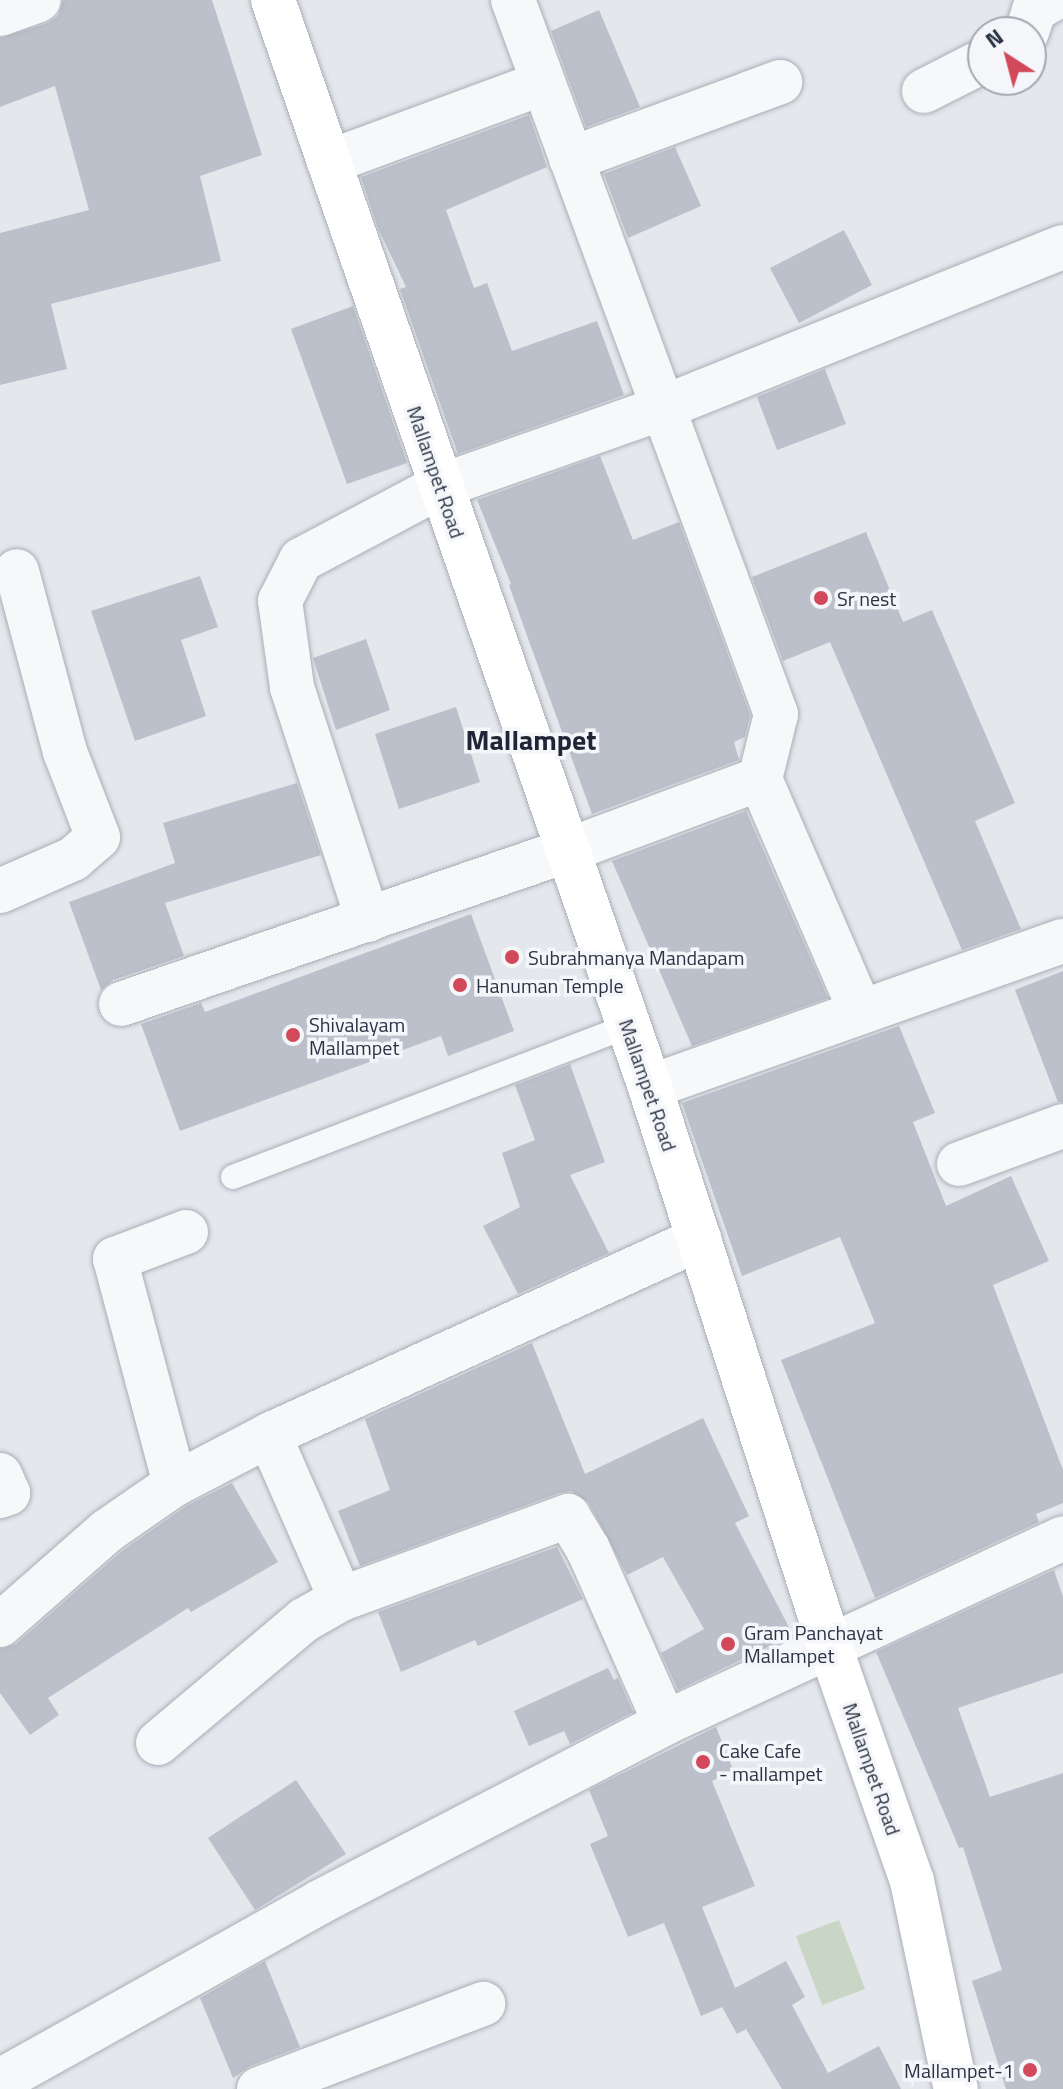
<!DOCTYPE html>
<html>
<head>
<meta charset="utf-8">
<style>
	body { margin:0 }
	#map { position:relative; width:1063px; height:2089px; overflow:hidden; background:#e4e7ec; font-family:"Titillium Web",sans-serif }
	div>[style] { position:absolute }
	[style*='--x'] { left:calc(var(--x)*1px); top:calc(var(--y)*1px); width:calc(var(--w)*1px); rotate:calc(var(--a)*1deg) }
	.green>* { inset:0; background:#c9d6c5 }
	.building>* { inset:0; background:#bbc0ca }
	.roads { filter:drop-shadow(0 0 2px #a9aeb7) drop-shadow(0 0 2px #a9aeb7) }
	.lane>* { height:24px; margin:-12px; padding:0 12px; transform-origin:12px; border-radius:12px; background:#f7f8fa }
	.street>* { height:44px; margin:-22px; padding:0 22px; transform-origin:22px; border-radius:22px; background:#f7f8fa }
	.secondary>* { height:44px; margin:-22px; padding:0 22px; transform-origin:22px; border-radius:22px; background:#fff }
	.dots>* { width:22px; height:22px; translate:-50% -50%; box-sizing:border-box; border:4px solid #f4f6f9; border-radius:50% }
	span { translate:-50% -50%; white-space:nowrap; text-align:center; line-height:1.15; -webkit-text-stroke:7px #f4f6f9; paint-order:stroke }
	.street-label { font-size:20px; color:#2b3445 }
	.poi-label { font-size:20px; color:#2b3445 }
	.left { translate:0 -50%; text-align:left }
	.right { translate:-100% -50%; text-align:right }
	.district-label { font-size:28px; color:#1d2536; font-weight:700 }
	.north { position:absolute; left:967px; top:16px; width:80px; height:80px; box-sizing:border-box; background:#f4f6f9; border:2px solid #a4a8b1; border-radius:50%; rotate:324deg; font-size:22px; font-weight:700; line-height:32px; text-align:center; color:#2b3445 }
	.north::after { content:''; display:block; margin:auto; width:28px; height:36px; background:#d1495b; clip-path:polygon(50% 0,100% 100%,50% 72%,0 100%) }
</style>
</head>
<body>
<div id="map">
	<div class="green">
		<div style="clip-path:polygon(839px 1920px,865px 1989px,822px 2005px,796px 1936px)"></div>
	</div>
	<div class="building">
		<div style="clip-path:polygon(63px 0,212px 0,262px 155px,200px 176px,221px 261px,51px 304px,67px 369px,0 385px,0 233px,89px 210px,55px 86px,0 107px,0 38px,48px 23px,58px 16px)"></div>
		<div style="clip-path:polygon(599px 10px,640px 107px,586px 127px,551px 31px)"></div>
		<div style="clip-path:polygon(529px 115px,547px 167px,446px 210px,474px 288px,487px 283px,512px 351px,597px 321px,624px 395px,458px 454px,400px 289px,406px 287px,378px 228px,361px 177px)"></div>
		<div style="clip-path:polygon(675px 147px,701px 206px,628px 238px,604px 174px)"></div>
		<div style="clip-path:polygon(844px 230px,872px 285px,799px 323px,770px 268px)"></div>
		<div style="clip-path:polygon(353px 306px,407px 463px,347px 484px,291px 329px)"></div>
		<div style="clip-path:polygon(825px 369px,846px 424px,777px 450px,757px 397px)"></div>
		<div style="clip-path:polygon(600px 456px,633px 540px,679px 522px,750px 715px,745px 737px,734px 742px,739px 760px,592px 814px,526px 633px,509px 585px,511px 584px,477px 500px)"></div>
		<div style="clip-path:polygon(866px 532px,903px 622px,932px 610px,1015px 803px,975px 821px,1021px 929px,962px 950px,830px 642px,783px 661px,752px 577px)"></div>
		<div style="clip-path:polygon(200px 576px,218px 627px,181px 640px,206px 716px,135px 741px,91px 611px)"></div>
		<div style="clip-path:polygon(366px 639px,390px 710px,336px 730px,313px 658px)"></div>
		<div style="clip-path:polygon(456px 707px,480px 782px,399px 809px,375px 734px)"></div>
		<div style="clip-path:polygon(297px 783px,321px 855px,165px 903px,184px 956px,113px 980px,101px 990px,69px 902px,175px 863px,163px 823px)"></div>
		<div style="clip-path:polygon(746px 811px,828px 998px,692px 1046px,612px 861px)"></div>
		<div style="clip-path:polygon(471px 914px,514px 1031px,448px 1056px,441px 1036px,180px 1131px,141px 1024px,201px 1003px,205px 1012px)"></div>
		<div style="clip-path:polygon(1063px 971px,1063px 1102px,1058px 1102px,1015px 990px)"></div>
		<div style="clip-path:polygon(899px 1026px,935px 1113px,913px 1122px,946px 1206px,1011px 1176px,1049px 1261px,993px 1285px,1063px 1470px,1063px 1503px,1036px 1514px,1039px 1522px,875px 1598px,781px 1360px,875px 1323px,840px 1237px,742px 1276px,682px 1103px)"></div>
		<div style="clip-path:polygon(570px 1064px,605px 1162px,570px 1175px,609px 1253px,518px 1294px,483px 1226px,520px 1207px,502px 1153px,535px 1140px,515px 1085px)"></div>
		<div style="clip-path:polygon(532px 1343px,585px 1474px,703px 1418px,749px 1516px,735px 1523px,793px 1635px,678px 1690px,661px 1653px,704px 1629px,663px 1557px,627px 1575px,589px 1503px,571px 1491px,559px 1493px,360px 1566px,338px 1511px,390px 1490px,365px 1419px)"></div>
		<div style="clip-path:polygon(232px 1483px,278px 1562px,191px 1612px,188px 1608px,48px 1698px,59px 1715px,30px 1735px,0 1693px,0 1649px,16px 1644px,122px 1551px,188px 1505px)"></div>
		<div style="clip-path:polygon(557px 1547px,583px 1599px,478px 1646px,475px 1640px,401px 1672px,378px 1612px)"></div>
		<div style="clip-path:polygon(1054px 1570px,1063px 1597px,1063px 1673px,958px 1708px,990px 1797px,1063px 1773px,1063px 2089px,1006px 2089px,972px 1981px,1002px 1970px,963px 1847px,959px 1848px,876px 1652px)"></div>
		<div style="clip-path:polygon(608px 1668px,614px 1680px,618px 1678px,633px 1712px,570px 1744px,564px 1731px,529px 1746px,514px 1711px)"></div>
		<div style="clip-path:polygon(716px 1727px,734px 1772px,712px 1781px,755px 1886px,702px 1907px,735px 1988px,786px 1961px,805px 1997px,792px 2005px,828px 2073px,879px 2046px,901px 2089px,782px 2089px,746px 2029px,737px 2034px,722px 2007px,701px 2016px,664px 1923px,628px 1937px,590px 1844px,608px 1836px,589px 1790px)"></div>
		<div style="clip-path:polygon(296px 1780px,346px 1854px,255px 1910px,208px 1838px)"></div>
		<div style="clip-path:polygon(265px 1961px,300px 2047px,250px 2066px,233px 2078px,200px 1998px)"></div>
	</div>
	<div class="roads">
		<div class="lane">
			<div style="--x:233;--y:1177;--w:423;--a:-20.9"></div>
		</div>
		<div class="street">
			<div style="--x:513;--y:0;--w:761;--a:69.78"></div>
			<div style="--x:776;--y:714;--w:67;--a:103.8"></div>
			<div style="--x:760;--y:779;--w:254;--a:66.6"></div>
			<div style="--x:0;--y:14;--w:41;--a:-19.7"></div>
			<div style="--x:1027;--y:32;--w:23;--a:-72"></div>
			<div style="--x:1034;--y:10;--w:20;--a:-30"></div>
			<div style="--x:924;--y:91;--w:66;--a:-27"></div>
			<div style="--x:571;--y:159;--w:223;--a:-20.2"></div>
			<div style="--x:329;--y:162;--w:228;--a:-20.3"></div>
			<div style="--x:0;--y:891;--w:80;--a:-23.7"></div>
			<div style="--x:73;--y:859;--w:33;--a:-41"></div>
			<div style="--x:98;--y:837;--w:91;--a:-111.2"></div>
			<div style="--x:65;--y:752;--w:187;--a:-104.9"></div>
			<div style="--x:368;--y:920;--w:245;--a:-108.1"></div>
			<div style="--x:292;--y:687;--w:87;--a:-97.9"></div>
			<div style="--x:280;--y:601;--w:46;--a:-62.9"></div>
			<div style="--x:301;--y:560;--w:158;--a:-27.9"></div>
			<div style="--x:441;--y:486;--w:234;--a:-19.4"></div>
			<div style="--x:662;--y:408;--w:432;--a:-21.9"></div>
			<div style="--x:121;--y:1004;--w:471;--a:-19"></div>
			<div style="--x:566;--y:851;--w:207;--a:-20.4"></div>
			<div style="--x:650;--y:1087;--w:438;--a:-19.5"></div>
			<div style="--x:959;--y:1164;--w:111;--a:-20.1"></div>
			<div style="--x:269;--y:1435;--w:179;--a:66.3"></div>
			<div style="--x:341;--y:1599;--w:242;--a:-20.1"></div>
			<div style="--x:568;--y:1516;--w:39;--a:59"></div>
			<div style="--x:588;--y:1549;--w:190;--a:66.1"></div>
			<div style="--x:0;--y:1475;--w:20;--a:66"></div>
			<div style="--x:8;--y:1493;--w:9;--a:159"></div>
			<div style="--x:175;--y:1484;--w:233;--a:-104.9"></div>
			<div style="--x:115;--y:1259;--w:76;--a:-20.8"></div>
			<div style="--x:0;--y:1625;--w:142;--a:-41.3"></div>
			<div style="--x:107;--y:1531;--w:83;--a:-34.7"></div>
			<div style="--x:175;--y:1484;--w:106;--a:-27.5"></div>
			<div style="--x:269;--y:1435;--w:473;--a:-24.5"></div>
			<div style="--x:158;--y:1743;--w:191;--a:-40.1"></div>
			<div style="--x:304;--y:1620;--w:43;--a:-29.6"></div>
			<div style="--x:0;--y:2081;--w:367;--a:-29.2"></div>
			<div style="--x:320;--y:1902;--w:389;--a:-27.4"></div>
			<div style="--x:665;--y:1723;--w:439;--a:-24.9"></div>
			<div style="--x:259;--y:2089;--w:240;--a:-20.8"></div>
		</div>
		<div class="secondary">
			<div style="--x:273;--y:0;--w:1151;--a:70.87"></div>
			<div style="--x:650;--y:1087;--w:585;--a:72.18"></div>
			<div style="--x:829;--y:1644;--w:251;--a:70.7"></div>
			<div style="--x:912;--y:1881;--w:213;--a:78.1"></div>
		</div>
	</div>
	<div class="dots">
		<div style="left:821px;top:598px;background:#d1495b"></div>
		<div style="left:512px;top:957px;background:#d1495b"></div>
		<div style="left:460px;top:985px;background:#d1495b"></div>
		<div style="left:293px;top:1035px;background:#d1495b"></div>
		<div style="left:728px;top:1644px;background:#d1495b"></div>
		<div style="left:703px;top:1762px;background:#d1495b"></div>
		<div style="left:1030px;top:2070px;background:#d1495b"></div>
	</div>
	<div class="street-label">
		<span style="left:436px;top:472px;rotate:71deg">Mallampet Road</span>
		<span style="left:648px;top:1085px;rotate:71deg">Mallampet Road</span>
		<span style="left:872px;top:1769px;rotate:71deg">Mallampet Road</span>
	</div>
	<div class="poi-label">
		<span class="left" style="left:837px;top:598px">Sr nest</span>
		<span class="left" style="left:528px;top:957px">Subrahmanya Mandapam</span>
		<span class="left" style="left:476px;top:985px">Hanuman Temple</span>
		<span class="left" style="left:309px;top:1036px">Shivalayam<br>Mallampet</span>
		<span class="left" style="left:744px;top:1644px">Gram Panchayat<br>Mallampet</span>
		<span class="left" style="left:719px;top:1762px">Cake Cafe<br>- mallampet</span>
		<span class="right" style="left:1014px;top:2070px">Mallampet-1</span>
	</div>
	<div class="district-label">
		<span style="left:531px;top:740px">Mallampet</span>
	</div>
	<div class="north">N</div>
</div>
</body>
</html>
